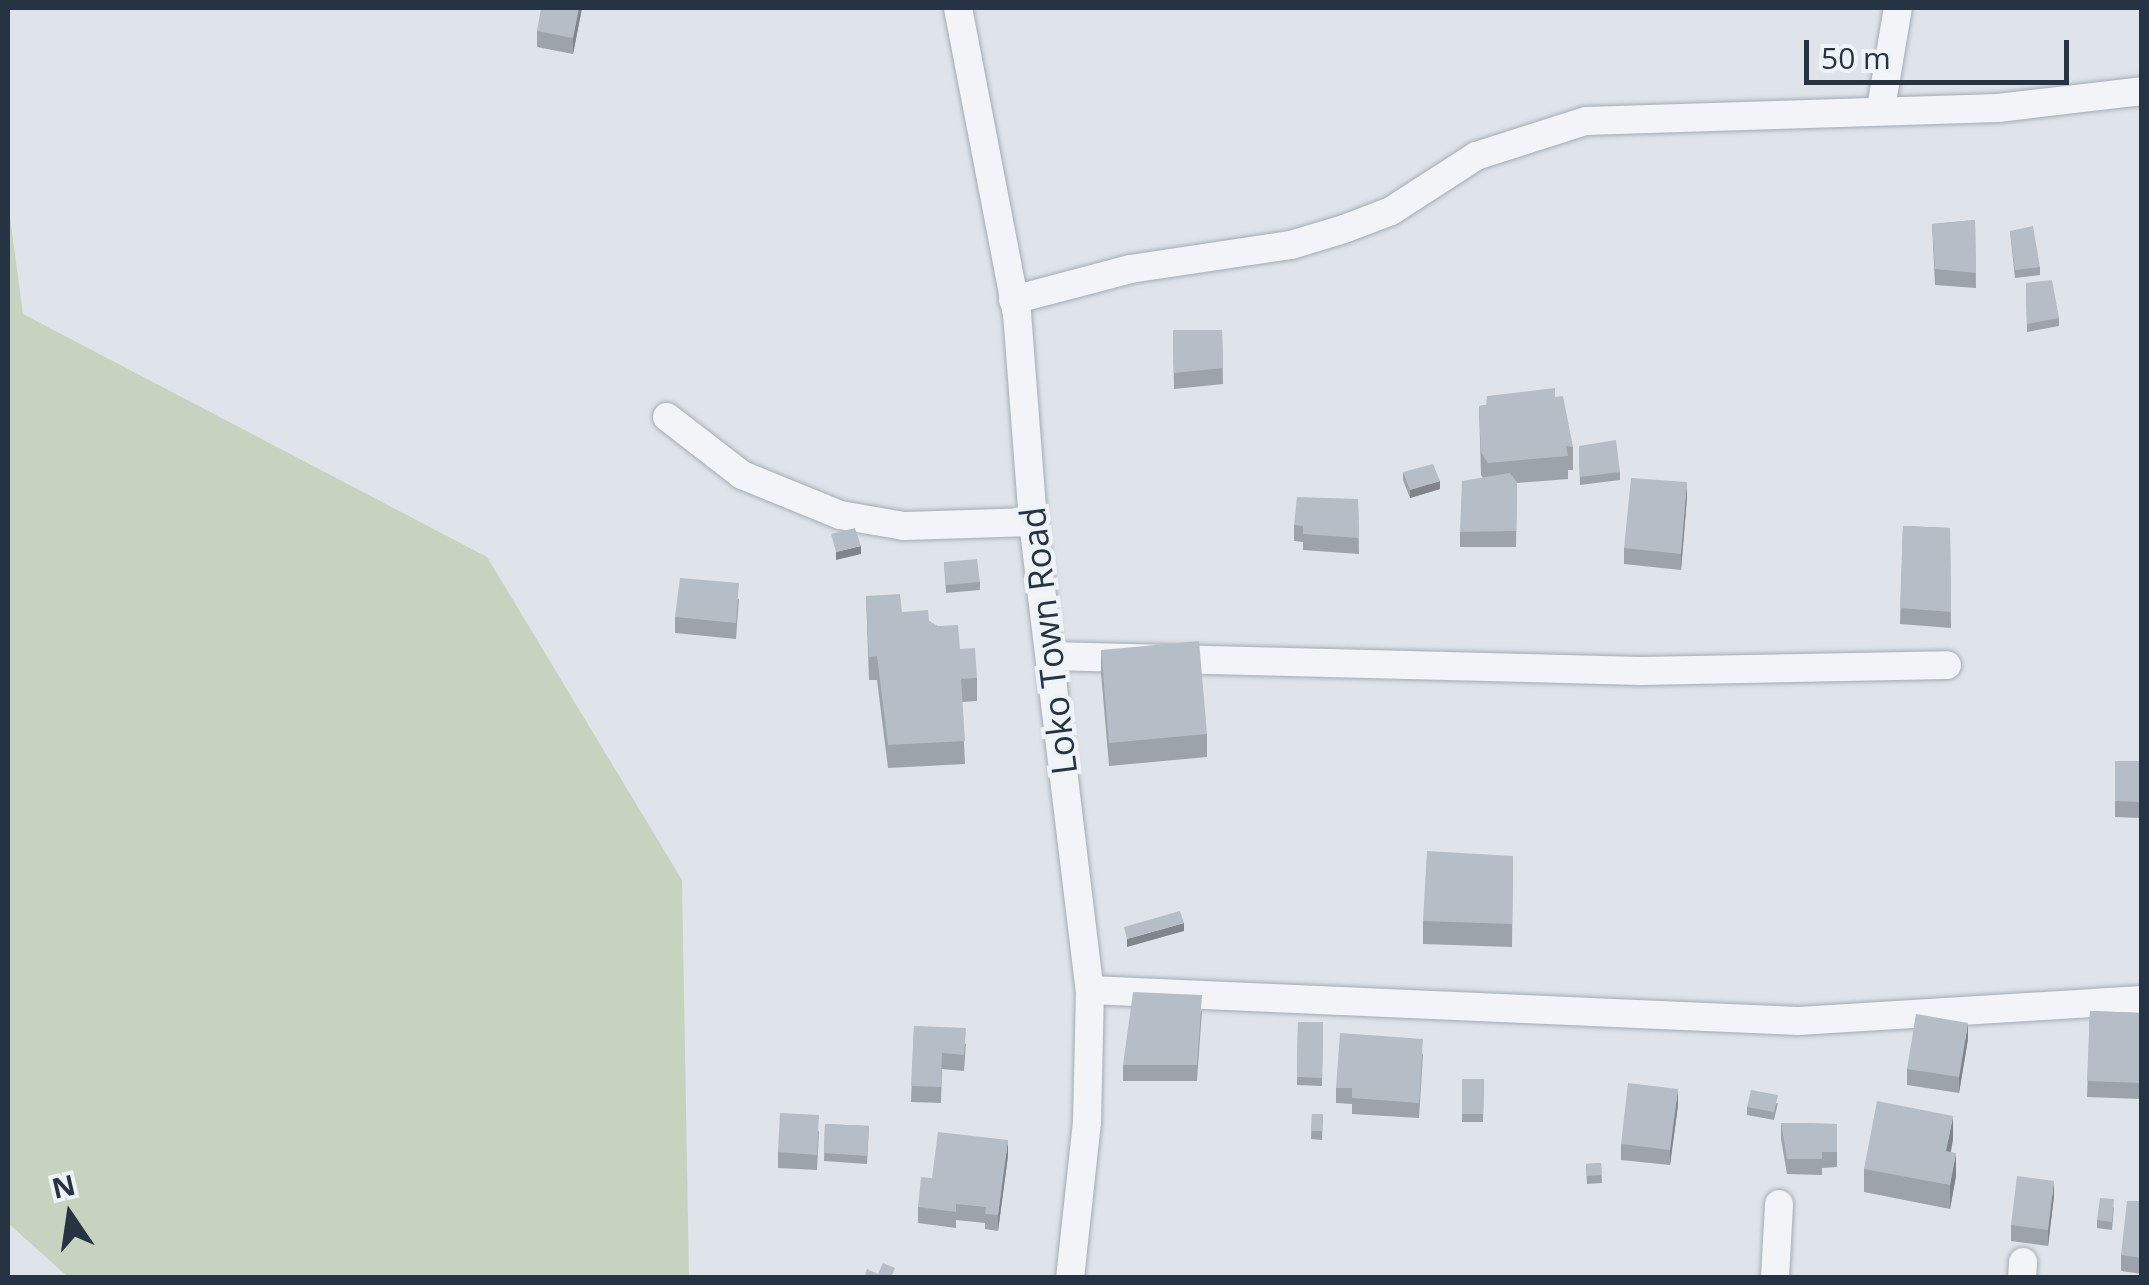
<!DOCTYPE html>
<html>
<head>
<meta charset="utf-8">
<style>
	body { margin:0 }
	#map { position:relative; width:2149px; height:1285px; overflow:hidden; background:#dfe4ea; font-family:"Open Sans",sans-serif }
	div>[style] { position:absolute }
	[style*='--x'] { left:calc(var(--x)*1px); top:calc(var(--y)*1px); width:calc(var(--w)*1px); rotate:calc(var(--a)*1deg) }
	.green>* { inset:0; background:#c6d4bf }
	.roads { filter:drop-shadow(0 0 2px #a4abb4) drop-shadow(0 0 2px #a4abb4) }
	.street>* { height:28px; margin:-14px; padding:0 14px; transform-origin:14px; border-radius:14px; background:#f2f4f7 }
	.wall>* { inset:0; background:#9ca3ab }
	.shaded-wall>* { inset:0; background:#7f858b }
	.building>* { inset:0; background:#b5bec7 }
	span { translate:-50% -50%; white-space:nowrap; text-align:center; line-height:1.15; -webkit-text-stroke:9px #eef3f7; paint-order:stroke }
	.street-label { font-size:35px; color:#263342 }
	.frame { position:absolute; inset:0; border:10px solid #263342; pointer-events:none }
	.north { position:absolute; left:20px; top:1165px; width:100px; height:100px; -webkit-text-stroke:8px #eef3f7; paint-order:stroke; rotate:347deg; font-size:28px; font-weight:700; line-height:40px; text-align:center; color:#263342 }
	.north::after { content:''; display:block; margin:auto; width:35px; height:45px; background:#263342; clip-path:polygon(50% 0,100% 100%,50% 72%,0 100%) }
	.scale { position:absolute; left:1804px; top:40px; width:265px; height:45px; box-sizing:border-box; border:5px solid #263342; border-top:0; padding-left:12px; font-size:30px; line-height:35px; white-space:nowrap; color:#263342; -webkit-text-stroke:8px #eef3f7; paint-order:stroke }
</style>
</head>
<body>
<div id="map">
	<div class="green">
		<div style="clip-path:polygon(8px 202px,23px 314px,487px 557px,682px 880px,689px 1277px,68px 1277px,8px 1223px)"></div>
	</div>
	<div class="roads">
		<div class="street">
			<div style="--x:958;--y:8;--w:311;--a:79.1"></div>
			<div style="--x:1017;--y:313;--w:210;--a:85.6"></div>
			<div style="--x:1033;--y:522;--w:471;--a:83.1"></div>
			<div style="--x:1090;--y:990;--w:132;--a:91.3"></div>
			<div style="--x:1087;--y:1122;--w:157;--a:96.2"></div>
			<div style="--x:1881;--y:108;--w:101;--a:-80.4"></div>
			<div style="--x:1013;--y:300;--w:121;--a:-14.8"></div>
			<div style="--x:1130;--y:269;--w:163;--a:-8.5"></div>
			<div style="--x:1291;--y:245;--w:55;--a:-16.8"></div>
			<div style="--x:1344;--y:229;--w:50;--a:-21"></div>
			<div style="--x:1391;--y:211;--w:101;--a:-32.9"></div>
			<div style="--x:1476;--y:156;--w:115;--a:-17.7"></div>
			<div style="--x:1586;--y:121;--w:412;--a:-1.8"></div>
			<div style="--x:1998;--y:108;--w:145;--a:-6.7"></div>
			<div style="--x:667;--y:417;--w:95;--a:37.7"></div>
			<div style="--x:742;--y:475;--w:106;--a:22.2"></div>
			<div style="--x:840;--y:515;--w:65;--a:9.8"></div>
			<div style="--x:904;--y:526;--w:129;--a:-1.8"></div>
			<div style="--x:1050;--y:656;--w:591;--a:1.45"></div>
			<div style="--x:1641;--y:671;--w:306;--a:-1.1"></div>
			<div style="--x:1090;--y:990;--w:709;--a:2.51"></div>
			<div style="--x:1798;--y:1021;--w:345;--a:-3.5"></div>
			<div style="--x:1775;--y:1278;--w:74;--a:-86.9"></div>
			<div style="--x:2022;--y:1278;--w:16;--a:-86"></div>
		</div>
	</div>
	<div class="wall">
		<div style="clip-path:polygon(582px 8px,573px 54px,537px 47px,537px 31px)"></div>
		<div style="clip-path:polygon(1975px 220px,1976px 288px,1935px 285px,1932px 224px)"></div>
		<div style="clip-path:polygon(2010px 231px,2040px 267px,2040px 275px,2015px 278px)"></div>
		<div style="clip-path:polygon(2026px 283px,2059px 318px,2059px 326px,2027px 332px)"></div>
		<div style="clip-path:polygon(1173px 330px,1222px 330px,1223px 384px,1174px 389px)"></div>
		<div style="clip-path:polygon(1555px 397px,1573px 447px,1573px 470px,1568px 470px,1568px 479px,1517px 483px,1516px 547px,1460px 547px,1460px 532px,1483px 478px,1481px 475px,1479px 406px)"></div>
		<div style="clip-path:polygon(1579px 446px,1620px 472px,1620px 480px,1580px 485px)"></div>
		<div style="clip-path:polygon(1403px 472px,1440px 489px,1410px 498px,1403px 480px)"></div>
		<div style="clip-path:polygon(1687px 497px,1681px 570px,1624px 564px,1624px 548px)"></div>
		<div style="clip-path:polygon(1358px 499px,1359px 554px,1303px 550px,1303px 542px,1294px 541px,1294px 525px)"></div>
		<div style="clip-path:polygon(1903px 526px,1950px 528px,1951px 628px,1900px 624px)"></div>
		<div style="clip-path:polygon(944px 562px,980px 582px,980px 590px,946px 593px)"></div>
		<div style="clip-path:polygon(866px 596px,902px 612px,929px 621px,960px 649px,977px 678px,977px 701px,962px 702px,965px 764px,888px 768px,877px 680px,869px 680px)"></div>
		<div style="clip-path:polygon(739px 599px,736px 639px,675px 633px,675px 617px)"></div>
		<div style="clip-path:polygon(1101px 650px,1207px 734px,1207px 757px,1109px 766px,1101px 673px)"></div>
		<div style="clip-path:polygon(2115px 761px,2142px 761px,2142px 818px,2115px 817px)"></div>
		<div style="clip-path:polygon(1513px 856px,1512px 947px,1423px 944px,1423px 921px)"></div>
		<div style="clip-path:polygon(1202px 1011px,1197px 1081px,1123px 1081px,1123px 1065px)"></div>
		<div style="clip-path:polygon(2090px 1011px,2142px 1013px,2142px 1099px,2087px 1097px)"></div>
		<div style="clip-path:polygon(1298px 1022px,1323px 1022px,1322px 1086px,1297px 1085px)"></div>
		<div style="clip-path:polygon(914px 1026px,966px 1044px,964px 1071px,942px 1069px,941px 1103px,911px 1102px)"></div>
		<div style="clip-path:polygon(1968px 1039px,1959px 1093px,1907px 1085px,1907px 1069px)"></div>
		<div style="clip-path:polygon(1423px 1054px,1419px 1118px,1352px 1114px,1352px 1104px,1336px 1103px,1336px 1088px)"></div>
		<div style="clip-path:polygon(1462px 1079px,1484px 1079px,1483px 1122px,1462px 1122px)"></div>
		<div style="clip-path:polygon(1778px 1103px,1774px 1120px,1747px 1115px,1747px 1107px)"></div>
		<div style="clip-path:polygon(1678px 1105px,1670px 1165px,1621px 1160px,1621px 1144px)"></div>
		<div style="clip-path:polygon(1312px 1114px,1323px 1114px,1322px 1140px,1311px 1139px)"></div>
		<div style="clip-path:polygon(1781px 1123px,1837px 1124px,1837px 1167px,1822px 1168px,1822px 1175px,1787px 1174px,1781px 1139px)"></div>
		<div style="clip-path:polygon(825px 1124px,869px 1126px,867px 1164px,824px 1161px)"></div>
		<div style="clip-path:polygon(819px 1131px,817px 1170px,778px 1168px,778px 1152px)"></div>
		<div style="clip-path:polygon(1953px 1139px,1951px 1152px,1956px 1176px,1950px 1209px,1864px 1192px,1864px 1169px)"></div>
		<div style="clip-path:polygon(1008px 1156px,998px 1231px,985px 1229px,985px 1223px,956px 1220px,956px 1228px,918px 1223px,918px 1207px,932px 1178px)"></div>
		<div style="clip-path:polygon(1601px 1163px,1602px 1183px,1587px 1184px,1586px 1164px)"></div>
		<div style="clip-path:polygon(2054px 1196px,2048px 1246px,2011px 1241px,2011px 1225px)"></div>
		<div style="clip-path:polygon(2142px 1201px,2142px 1274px,2121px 1271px,2121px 1255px)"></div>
		<div style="clip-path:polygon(2114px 1207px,2112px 1230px,2097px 1228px,2097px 1220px)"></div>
	</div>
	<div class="shaded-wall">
		<div style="clip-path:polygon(579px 8px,582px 8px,573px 54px,573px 38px)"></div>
		<div style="clip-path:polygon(1440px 481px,1440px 489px,1410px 498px,1410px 490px)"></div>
		<div style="clip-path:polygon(1687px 482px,1687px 497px,1681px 570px,1681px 554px)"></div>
		<div style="clip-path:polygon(861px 546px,861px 554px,836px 560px,836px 552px)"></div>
		<div style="clip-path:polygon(1184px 923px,1184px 931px,1127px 947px,1127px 939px)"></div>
		<div style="clip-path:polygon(1968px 1023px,1968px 1039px,1959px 1093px,1959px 1077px)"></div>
		<div style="clip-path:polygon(1678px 1089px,1678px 1105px,1670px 1165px,1670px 1150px)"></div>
		<div style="clip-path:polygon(1953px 1116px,1953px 1139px,1946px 1174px,1946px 1151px)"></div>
		<div style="clip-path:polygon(1008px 1140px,1008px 1156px,998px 1231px,998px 1215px)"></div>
		<div style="clip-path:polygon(1956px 1153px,1956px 1176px,1950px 1209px,1950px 1185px)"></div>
		<div style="clip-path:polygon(2054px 1181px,2054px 1196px,2048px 1246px,2048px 1230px)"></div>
	</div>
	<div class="building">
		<div style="clip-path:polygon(541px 8px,579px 8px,573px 38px,537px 31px)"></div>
		<div style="clip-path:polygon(1975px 220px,1976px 273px,1935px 269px,1932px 224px)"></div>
		<div style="clip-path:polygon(2033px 226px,2040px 267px,2015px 270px,2010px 231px)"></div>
		<div style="clip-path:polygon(2052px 280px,2059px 318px,2027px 324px,2026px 283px)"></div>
		<div style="clip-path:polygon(1173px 330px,1222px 330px,1223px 368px,1174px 373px)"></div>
		<div style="clip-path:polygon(1555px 388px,1555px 397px,1563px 396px,1573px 447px,1566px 446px,1568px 456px,1488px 463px,1481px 452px,1479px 406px,1486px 405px,1487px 396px)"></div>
		<div style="clip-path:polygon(1616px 440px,1620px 472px,1580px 477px,1579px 446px)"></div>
		<div style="clip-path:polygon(1433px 464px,1440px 481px,1410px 490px,1403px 472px)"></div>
		<div style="clip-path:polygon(1510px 473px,1517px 482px,1516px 531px,1460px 532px,1462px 481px)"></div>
		<div style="clip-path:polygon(1631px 478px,1687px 482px,1681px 554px,1624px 548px)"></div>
		<div style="clip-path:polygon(1297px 497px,1358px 499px,1359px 538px,1303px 534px,1303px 526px,1294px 525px)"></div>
		<div style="clip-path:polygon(1903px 526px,1950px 528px,1951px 612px,1900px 608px)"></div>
		<div style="clip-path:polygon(855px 528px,861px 546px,836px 552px,831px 534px)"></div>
		<div style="clip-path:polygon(977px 559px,980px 582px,946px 585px,944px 562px)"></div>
		<div style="clip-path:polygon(680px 578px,739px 583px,736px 623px,675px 617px)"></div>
		<div style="clip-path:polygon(900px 594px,902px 612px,928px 610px,929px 621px,938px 626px,958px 625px,960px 649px,975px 648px,977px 678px,961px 679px,965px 741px,888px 745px,877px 656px,869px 657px,866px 596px)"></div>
		<div style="clip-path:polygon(1199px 641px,1207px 734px,1109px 743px,1101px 650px)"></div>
		<div style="clip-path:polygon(2115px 761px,2142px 761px,2142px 802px,2115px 801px)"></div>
		<div style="clip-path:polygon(1427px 851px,1513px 856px,1512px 924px,1423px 921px)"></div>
		<div style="clip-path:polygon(1180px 911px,1184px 923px,1127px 939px,1124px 927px)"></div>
		<div style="clip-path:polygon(1133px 992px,1202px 995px,1197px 1065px,1123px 1065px)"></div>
		<div style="clip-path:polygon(2090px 1011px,2142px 1013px,2142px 1083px,2087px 1081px)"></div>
		<div style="clip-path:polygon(1916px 1014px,1968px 1023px,1959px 1077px,1907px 1069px)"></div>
		<div style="clip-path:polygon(1298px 1022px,1323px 1022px,1322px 1078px,1297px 1077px)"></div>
		<div style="clip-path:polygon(914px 1026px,966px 1028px,964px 1055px,942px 1053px,941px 1087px,911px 1086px)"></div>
		<div style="clip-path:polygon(1340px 1033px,1423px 1039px,1419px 1103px,1352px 1098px,1352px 1088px,1336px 1088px)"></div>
		<div style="clip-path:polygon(1462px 1079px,1484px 1079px,1483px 1114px,1462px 1114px)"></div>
		<div style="clip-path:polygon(1628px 1083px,1678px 1089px,1670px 1150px,1621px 1144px)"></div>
		<div style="clip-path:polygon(1751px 1090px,1778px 1095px,1774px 1112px,1747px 1107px)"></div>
		<div style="clip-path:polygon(1877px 1101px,1953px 1116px,1946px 1151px,1956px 1153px,1950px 1185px,1864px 1169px)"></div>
		<div style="clip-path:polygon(780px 1113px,819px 1115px,817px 1155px,778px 1152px)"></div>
		<div style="clip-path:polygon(1312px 1114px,1323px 1114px,1322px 1131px,1311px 1131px)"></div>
		<div style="clip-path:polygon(1781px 1123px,1837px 1124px,1837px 1152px,1822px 1152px,1822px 1159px,1787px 1159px)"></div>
		<div style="clip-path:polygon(825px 1124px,869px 1126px,867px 1156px,824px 1153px)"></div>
		<div style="clip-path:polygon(938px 1132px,1008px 1140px,998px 1215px,985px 1214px,986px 1207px,956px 1204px,956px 1212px,918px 1207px,921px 1177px,932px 1178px)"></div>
		<div style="clip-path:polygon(1601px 1163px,1602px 1175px,1587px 1176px,1586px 1164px)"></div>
		<div style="clip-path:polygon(2017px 1176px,2054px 1181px,2048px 1230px,2011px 1225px)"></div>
		<div style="clip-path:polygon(2100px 1198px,2114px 1199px,2112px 1222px,2097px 1220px)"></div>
		<div style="clip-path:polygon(2127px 1201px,2142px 1201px,2142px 1258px,2121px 1255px)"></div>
		<div style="clip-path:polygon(883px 1263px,895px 1268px,891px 1278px,864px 1278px,867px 1269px,878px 1274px)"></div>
	</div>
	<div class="street-label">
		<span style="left:1048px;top:641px;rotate:-97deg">Loko Town Road</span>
	</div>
	<div class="frame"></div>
	<div class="north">N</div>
	<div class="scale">50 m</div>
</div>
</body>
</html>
